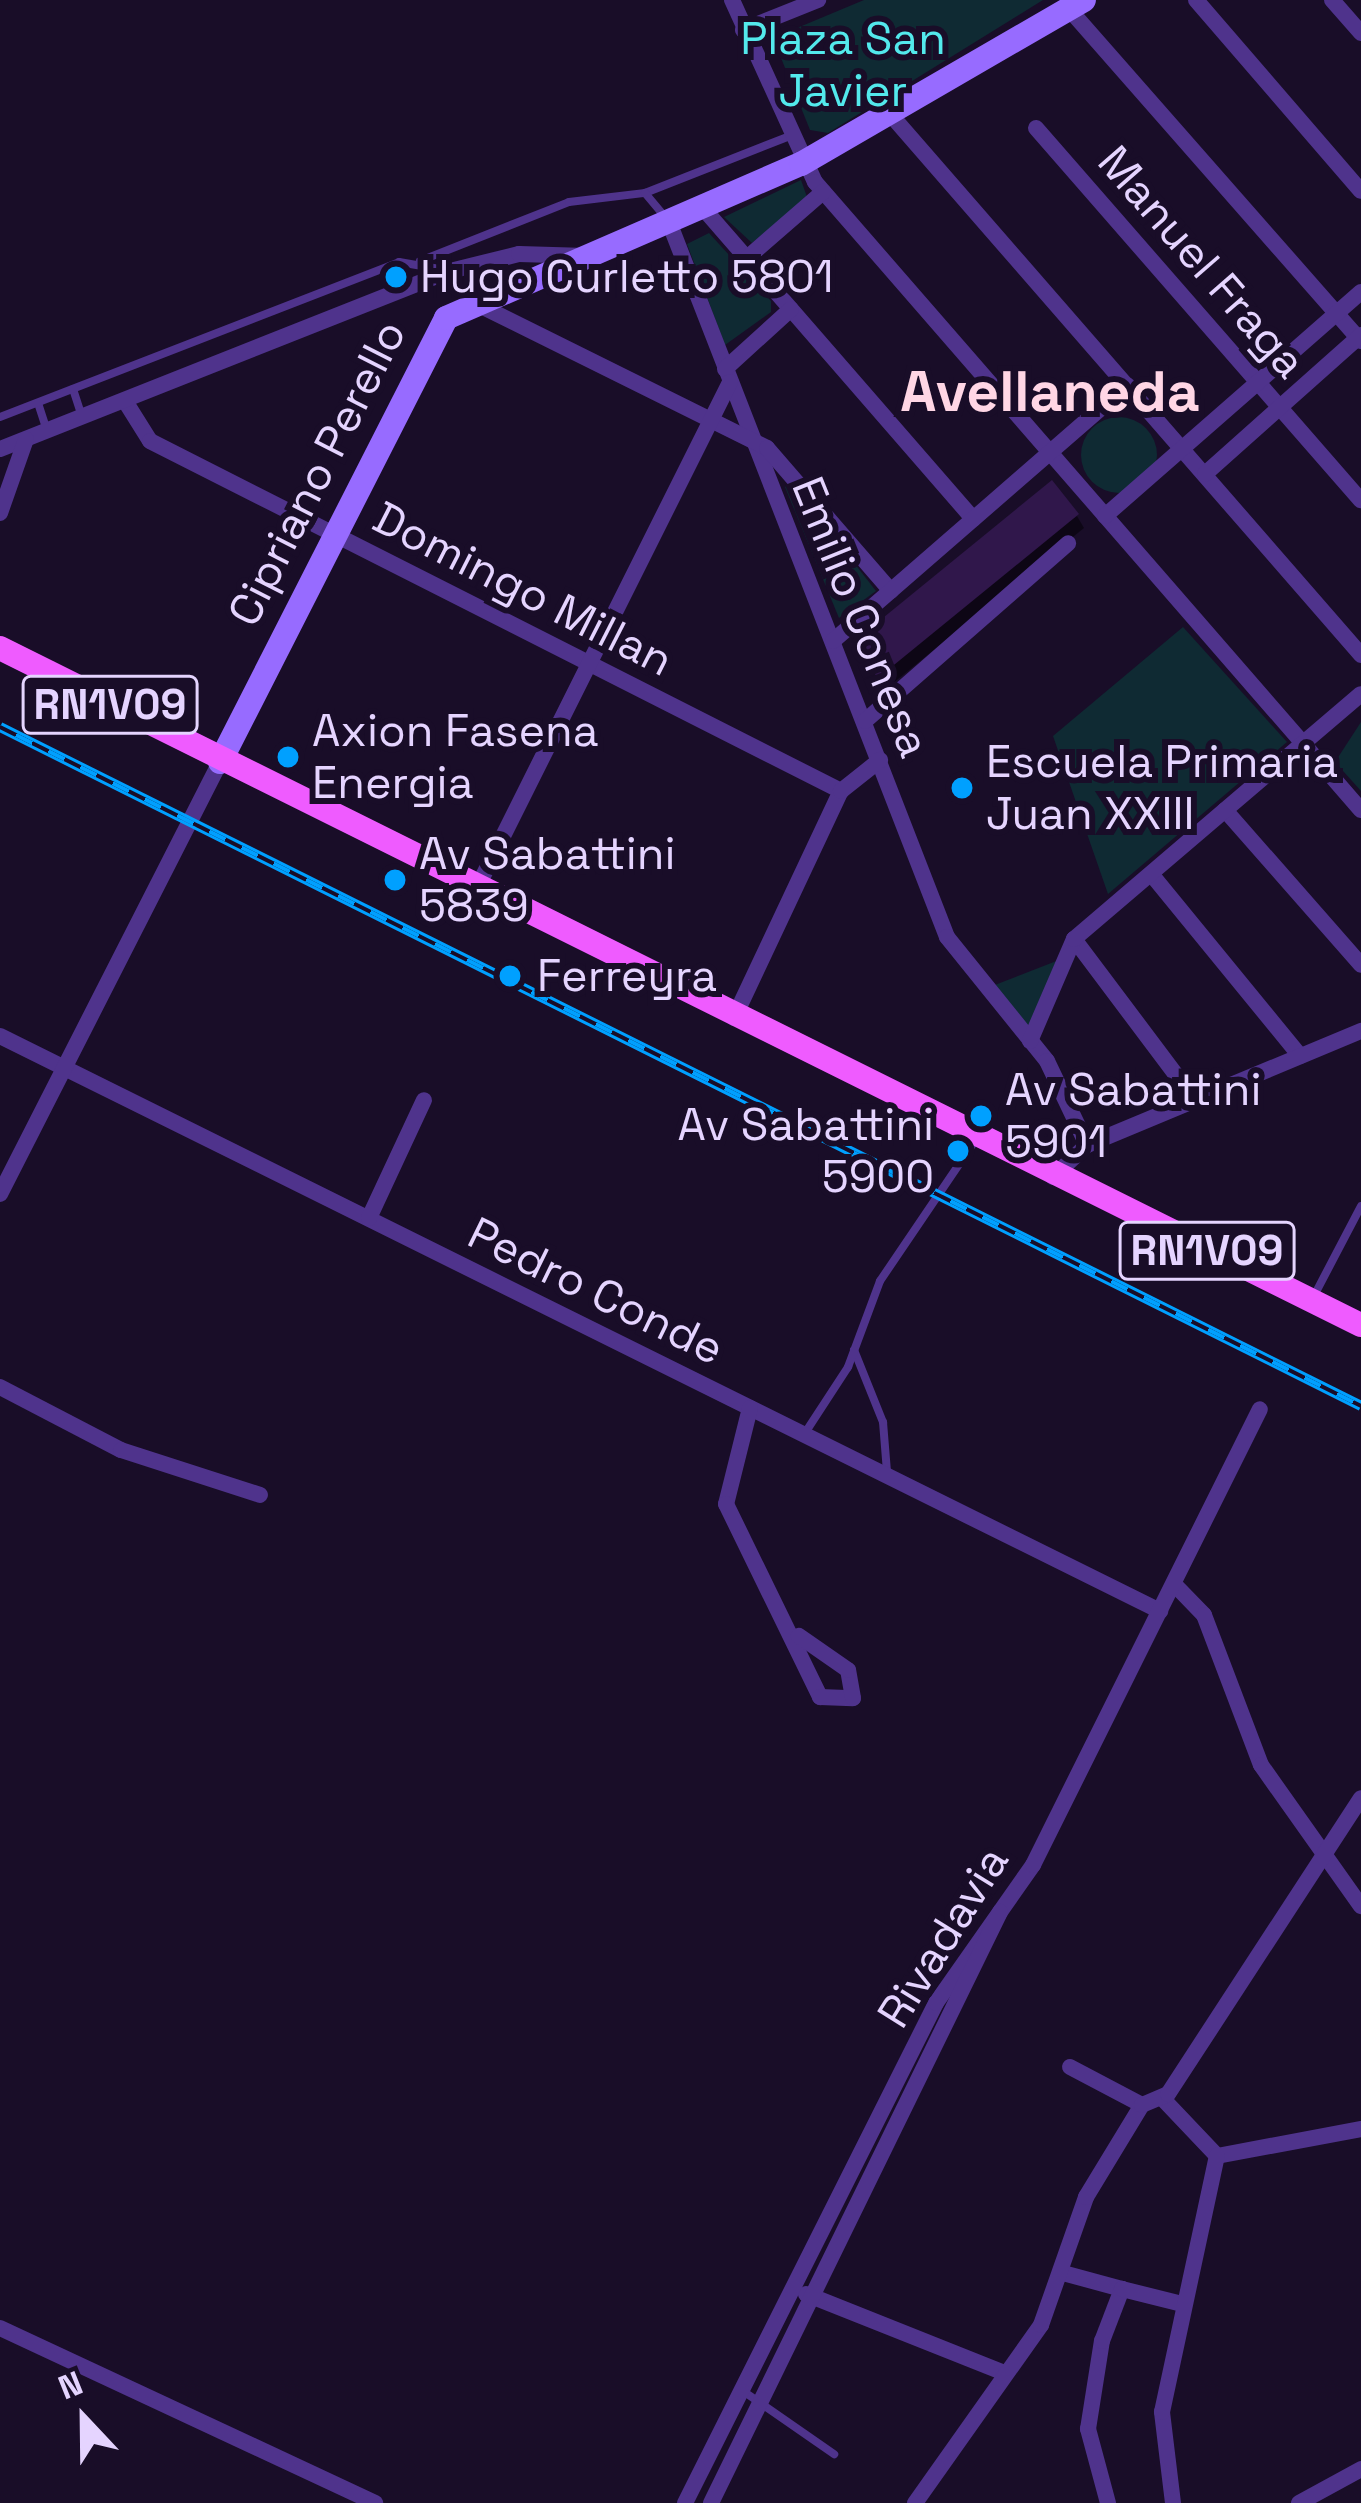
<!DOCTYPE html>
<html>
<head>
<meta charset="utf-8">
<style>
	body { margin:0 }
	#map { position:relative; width:1361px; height:2503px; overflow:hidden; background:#190d28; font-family:"Space Grotesk",sans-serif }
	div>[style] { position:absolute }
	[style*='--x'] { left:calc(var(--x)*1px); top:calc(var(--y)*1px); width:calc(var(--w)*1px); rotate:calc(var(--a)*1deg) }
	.green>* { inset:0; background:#0f2a33 }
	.round { border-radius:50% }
	.shadow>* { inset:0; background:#0007 }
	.building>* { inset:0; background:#30174b }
	.lane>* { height:8px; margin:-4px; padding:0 4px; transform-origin:4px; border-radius:4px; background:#4f338c }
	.street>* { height:16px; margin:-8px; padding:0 8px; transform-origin:8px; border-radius:8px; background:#4f338c }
	.secondary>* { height:24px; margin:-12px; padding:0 12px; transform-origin:12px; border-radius:12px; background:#976bff }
	.primary>* { height:24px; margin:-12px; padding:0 12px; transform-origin:12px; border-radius:12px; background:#ef5bff }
	.rail>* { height:10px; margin-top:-5px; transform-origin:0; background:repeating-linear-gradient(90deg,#190d28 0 18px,#00a0ff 0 36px); box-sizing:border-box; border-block:3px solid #00a0ff }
	.dots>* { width:33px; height:33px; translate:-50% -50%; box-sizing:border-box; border:6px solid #190d28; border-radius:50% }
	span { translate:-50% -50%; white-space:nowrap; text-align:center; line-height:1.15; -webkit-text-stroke:12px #190d28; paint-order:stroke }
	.shield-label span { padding:3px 9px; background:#190d28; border:3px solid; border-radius:9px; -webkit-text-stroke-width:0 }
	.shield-label { font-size:42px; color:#e5d4ff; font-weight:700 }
	.park-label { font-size:45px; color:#53e9ec }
	.street-label { font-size:45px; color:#e5d4ff }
	.poi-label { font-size:45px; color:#e5d4ff }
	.left { translate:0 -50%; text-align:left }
	.right { translate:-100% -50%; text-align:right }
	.district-label { font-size:57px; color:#ffd6e5; font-weight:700 }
	.north { position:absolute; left:24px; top:2359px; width:120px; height:120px; -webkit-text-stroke:9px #190d28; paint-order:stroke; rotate:338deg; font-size:33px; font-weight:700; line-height:48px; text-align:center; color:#e5d4ff }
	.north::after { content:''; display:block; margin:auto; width:42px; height:54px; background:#e5d4ff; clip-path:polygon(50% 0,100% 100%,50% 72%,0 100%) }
</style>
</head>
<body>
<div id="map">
	<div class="green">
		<div style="clip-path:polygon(864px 0,1043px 0,828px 133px,810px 130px,773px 38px)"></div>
		<div style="clip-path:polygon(801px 180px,807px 197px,752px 243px,724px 217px)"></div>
		<div style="clip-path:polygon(709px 233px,771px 301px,771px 312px,725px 345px,687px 244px)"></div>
		<div class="round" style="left:1081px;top:417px;width:76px;height:76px"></div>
		<div style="clip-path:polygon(791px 482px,876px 591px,839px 618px,785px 487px)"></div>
		<div style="clip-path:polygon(1183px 627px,1287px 742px,1108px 894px,1053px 736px)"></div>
		<div style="clip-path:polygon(1361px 722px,1361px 791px,1335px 762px)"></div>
		<div style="clip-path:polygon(1059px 960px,1030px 1041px,982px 990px)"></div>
	</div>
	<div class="shadow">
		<div style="clip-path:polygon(1077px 516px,1084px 528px,887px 688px,862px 657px)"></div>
	</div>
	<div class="building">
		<div style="clip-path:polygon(1052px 480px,1079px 514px,878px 678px,851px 644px)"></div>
	</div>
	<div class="lane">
		<div style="--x:645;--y:193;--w:153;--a:-21.5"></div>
		<div style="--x:420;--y:261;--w:160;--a:-21.6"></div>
		<div style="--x:569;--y:202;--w:77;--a:-6.8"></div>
		<div style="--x:645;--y:193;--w:30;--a:50"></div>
		<div style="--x:73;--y:389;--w:28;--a:72"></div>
		<div style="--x:38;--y:403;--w:28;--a:72"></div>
		<div style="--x:0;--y:417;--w:428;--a:-21.2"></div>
		<div style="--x:399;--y:262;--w:41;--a:9.9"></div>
		<div style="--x:1315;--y:1294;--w:99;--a:-62.4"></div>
		<div style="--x:854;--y:1350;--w:78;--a:68.1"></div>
		<div style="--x:883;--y:1422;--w:50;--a:85.4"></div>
		<div style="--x:805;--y:1433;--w:79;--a:-56.9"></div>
		<div style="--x:848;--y:1367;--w:92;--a:-69.6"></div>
		<div style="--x:880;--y:1281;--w:171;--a:-55.9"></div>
		<div style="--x:743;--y:2391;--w:111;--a:34.7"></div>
	</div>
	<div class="street">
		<div style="--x:732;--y:0;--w:200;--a:65.5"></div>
		<div style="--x:815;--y:182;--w:832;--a:49"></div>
		<div style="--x:1196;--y:0;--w:252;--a:49.2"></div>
		<div style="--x:1332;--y:0;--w:44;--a:48.7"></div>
		<div style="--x:1069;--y:9;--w:442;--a:48.7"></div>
		<div style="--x:743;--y:30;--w:81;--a:-21.8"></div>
		<div style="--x:891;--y:115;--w:716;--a:48.96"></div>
		<div style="--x:1036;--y:128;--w:494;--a:48.9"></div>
		<div style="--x:703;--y:208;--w:412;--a:49"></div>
		<div style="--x:669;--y:222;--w:767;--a:68.75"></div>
		<div style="--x:947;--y:937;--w:159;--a:51.1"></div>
		<div style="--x:1047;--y:1061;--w:93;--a:64.5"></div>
		<div style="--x:747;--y:258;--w:101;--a:-41"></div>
		<div style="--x:475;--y:303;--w:326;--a:26.4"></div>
		<div style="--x:767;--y:448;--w:189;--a:49.1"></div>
		<div style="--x:725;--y:369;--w:89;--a:-42.3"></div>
		<div style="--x:125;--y:401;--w:47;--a:58"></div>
		<div style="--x:150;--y:441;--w:775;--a:26.86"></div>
		<div style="--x:0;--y:449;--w:480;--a:-21.6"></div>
		<div style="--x:446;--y:272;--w:75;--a:-13.9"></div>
		<div style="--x:519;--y:254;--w:68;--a:1.7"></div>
		<div style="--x:1205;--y:474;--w:209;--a:-41.7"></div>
		<div style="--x:0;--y:513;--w:78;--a:-70.6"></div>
		<div style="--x:1105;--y:516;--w:340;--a:-41.2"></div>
		<div style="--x:833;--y:641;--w:390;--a:-41"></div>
		<div style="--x:865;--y:721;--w:270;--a:-41.2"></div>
		<div style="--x:1225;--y:810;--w:206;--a:48.7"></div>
		<div style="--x:1152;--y:875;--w:234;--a:50.7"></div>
		<div style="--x:476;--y:890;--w:568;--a:-63.43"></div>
		<div style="--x:1074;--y:939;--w:201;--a:53.1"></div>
		<div style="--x:734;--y:1018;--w:251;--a:-64.8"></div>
		<div style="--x:841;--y:791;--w:50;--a:-38.5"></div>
		<div style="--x:0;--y:1036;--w:1295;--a:26.37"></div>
		<div style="--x:1030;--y:1041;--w:111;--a:-66.7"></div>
		<div style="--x:1074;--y:939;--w:377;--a:-40.5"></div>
		<div style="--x:1053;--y:1177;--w:47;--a:-43.3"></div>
		<div style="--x:1087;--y:1145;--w:297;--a:-22.6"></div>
		<div style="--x:0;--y:1194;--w:485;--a:-63"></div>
		<div style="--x:369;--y:1218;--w:130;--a:-65"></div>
		<div style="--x:0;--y:1387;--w:136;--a:27.5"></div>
		<div style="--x:121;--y:1450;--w:146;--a:17.9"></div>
		<div style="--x:750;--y:1408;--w:99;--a:104"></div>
		<div style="--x:726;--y:1504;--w:215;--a:64"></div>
		<div style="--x:820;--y:1697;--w:33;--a:2"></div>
		<div style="--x:853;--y:1698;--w:28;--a:-100"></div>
		<div style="--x:848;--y:1670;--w:60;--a:-145.2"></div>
		<div style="--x:1174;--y:1584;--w:43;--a:45.9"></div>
		<div style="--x:1204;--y:1615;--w:160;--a:69.2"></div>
		<div style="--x:1261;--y:1765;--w:173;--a:54.7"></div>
		<div style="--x:1070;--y:2067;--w:81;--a:27.8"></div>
		<div style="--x:1163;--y:2099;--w:79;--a:46.5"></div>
		<div style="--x:1217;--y:2156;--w:147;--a:-10.6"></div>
		<div style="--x:1063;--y:2273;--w:61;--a:15.2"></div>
		<div style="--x:806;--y:2294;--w:214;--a:21.7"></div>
		<div style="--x:0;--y:2328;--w:414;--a:25"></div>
		<div style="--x:685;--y:2503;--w:559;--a:-63.34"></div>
		<div style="--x:936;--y:2003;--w:169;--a:-54.9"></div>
		<div style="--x:1033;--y:1865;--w:509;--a:-63.54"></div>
		<div style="--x:711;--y:2503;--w:658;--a:-63.94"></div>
		<div style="--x:915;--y:2503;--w:218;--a:-54.7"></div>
		<div style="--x:1041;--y:2325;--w:136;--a:-70.6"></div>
		<div style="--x:1086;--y:2197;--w:108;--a:-58.7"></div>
		<div style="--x:1142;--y:2105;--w:28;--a:-23"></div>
		<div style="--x:1168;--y:2094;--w:353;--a:-56.9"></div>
		<div style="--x:1108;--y:2503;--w:77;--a:-105.1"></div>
		<div style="--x:1088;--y:2429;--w:89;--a:-81"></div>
		<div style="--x:1102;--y:2341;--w:56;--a:-69"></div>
		<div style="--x:1122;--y:2289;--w:62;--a:14"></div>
		<div style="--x:1173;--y:2503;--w:92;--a:-96.9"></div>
		<div style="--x:1162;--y:2412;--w:262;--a:-77.9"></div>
		<div style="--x:1299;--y:2503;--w:71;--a:-28.7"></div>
	</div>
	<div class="secondary">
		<div style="--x:220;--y:762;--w:498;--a:-63"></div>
		<div style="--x:446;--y:318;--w:387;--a:-23.5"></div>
		<div style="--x:801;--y:164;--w:327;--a:-30.1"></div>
	</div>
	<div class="primary">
		<div style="--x:0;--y:648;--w:1520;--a:26.45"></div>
	</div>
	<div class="rail">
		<div style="--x:0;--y:727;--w:1521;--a:26.51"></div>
	</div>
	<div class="dots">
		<div style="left:396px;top:277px;background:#00a0ff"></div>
		<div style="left:288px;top:757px;background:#00a0ff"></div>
		<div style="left:962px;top:788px;background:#00a0ff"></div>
		<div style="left:395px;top:880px;background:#00a0ff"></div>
		<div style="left:510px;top:976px;background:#00a0ff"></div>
		<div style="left:981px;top:1116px;background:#00a0ff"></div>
		<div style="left:958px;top:1151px;background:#00a0ff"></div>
	</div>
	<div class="shield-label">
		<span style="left:110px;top:705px">RN1V09</span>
		<span style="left:1207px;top:1251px">RN1V09</span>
	</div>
	<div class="park-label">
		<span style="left:843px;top:65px">Plaza San<br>Javier</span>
	</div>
	<div class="street-label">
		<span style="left:1202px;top:262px;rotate:49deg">Manuel Fraga</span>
		<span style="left:317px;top:473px;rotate:-63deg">Cipriano Perello</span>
		<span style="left:523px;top:589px;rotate:27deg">Domingo Millan</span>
		<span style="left:861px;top:617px;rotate:68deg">Emilio Conesa</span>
		<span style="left:596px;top:1291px;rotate:26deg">Pedro Conde</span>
		<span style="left:943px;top:1937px;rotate:-58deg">Rivadavia</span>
	</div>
	<div class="poi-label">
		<span class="left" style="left:420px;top:277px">Hugo Curletto 5801</span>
		<span class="left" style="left:312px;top:757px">Axion Fasena<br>Energia</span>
		<span class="left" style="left:986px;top:788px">Escuela Primaria<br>Juan XXIII</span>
		<span class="left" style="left:419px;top:880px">Av Sabattini<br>5839</span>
		<span class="left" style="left:537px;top:976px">Ferreyra</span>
		<span class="left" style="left:1005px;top:1116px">Av Sabattini<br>5901</span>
		<span class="right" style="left:934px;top:1151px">Av Sabattini<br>5900</span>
	</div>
	<div class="district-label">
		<span style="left:1050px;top:392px">Avellaneda</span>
	</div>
	<div class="north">N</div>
</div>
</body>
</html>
